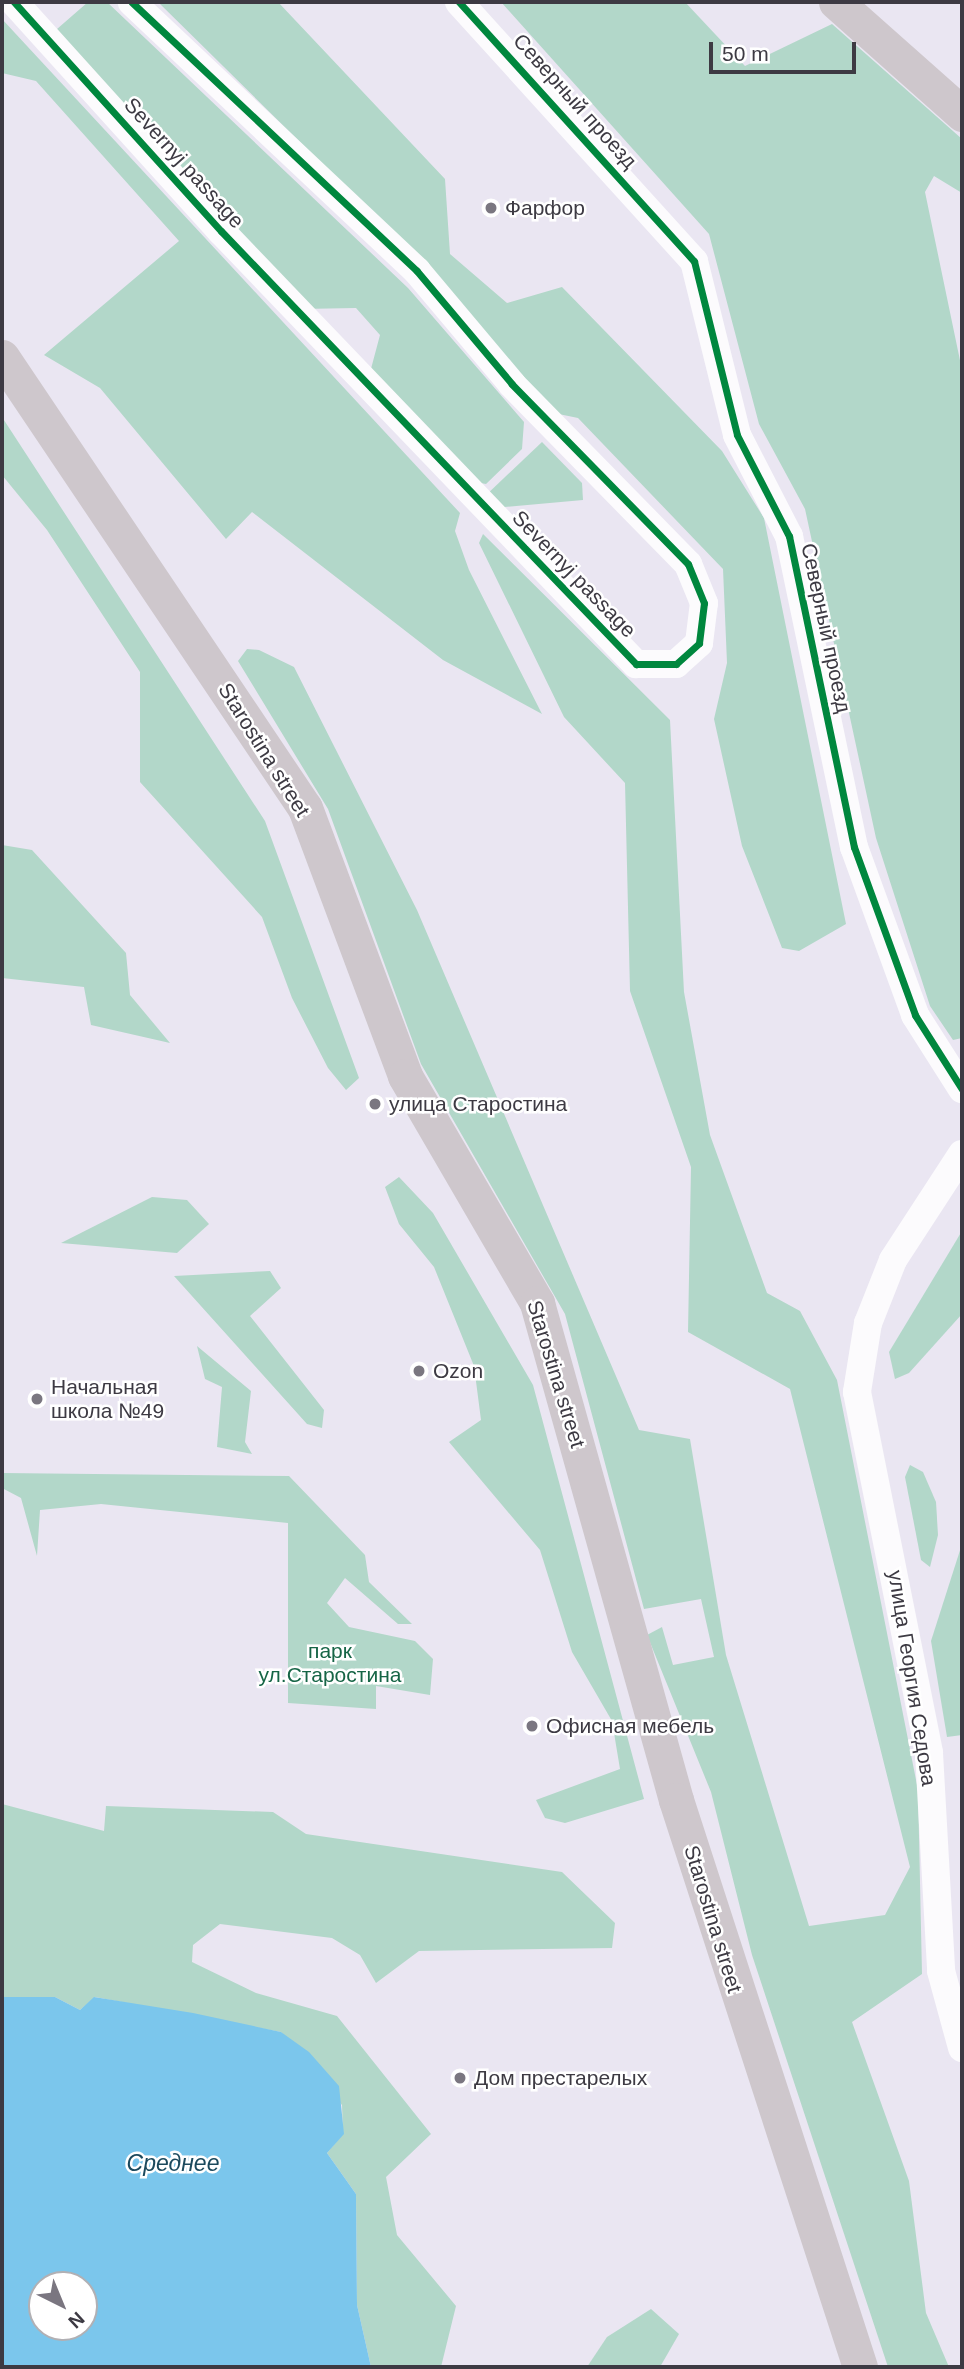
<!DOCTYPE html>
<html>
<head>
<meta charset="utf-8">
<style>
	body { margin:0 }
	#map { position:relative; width:964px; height:2369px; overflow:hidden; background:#eae6f2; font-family:Arial,sans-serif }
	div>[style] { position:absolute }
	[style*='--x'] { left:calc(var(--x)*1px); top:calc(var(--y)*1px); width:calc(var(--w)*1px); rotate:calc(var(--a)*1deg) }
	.green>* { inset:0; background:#b2d7c9 }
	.water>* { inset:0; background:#7bc6ec }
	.minor>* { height:28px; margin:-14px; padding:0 14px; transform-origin:14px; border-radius:14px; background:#fcfbfd }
	.major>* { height:35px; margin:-17.5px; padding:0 17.5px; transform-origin:17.5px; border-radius:17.5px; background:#cec7cc }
	.cycleway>* { height:7px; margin:-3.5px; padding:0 3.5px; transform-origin:3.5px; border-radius:3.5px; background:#00873e }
	.dots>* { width:19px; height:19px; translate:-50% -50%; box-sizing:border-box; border:4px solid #fff; border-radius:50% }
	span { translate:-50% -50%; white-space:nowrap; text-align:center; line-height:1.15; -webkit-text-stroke:5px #fff; paint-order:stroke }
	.street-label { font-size:21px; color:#3d3a43 }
	.poi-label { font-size:21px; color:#3d3a43 }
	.left { translate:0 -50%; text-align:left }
	.park-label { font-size:21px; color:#166546 }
	.water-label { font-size:23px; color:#1b495d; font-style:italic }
	.frame { position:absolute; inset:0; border:4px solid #3d3a43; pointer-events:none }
	.north { position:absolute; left:28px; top:2271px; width:70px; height:70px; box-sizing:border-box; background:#fff; border:2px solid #b1b0b4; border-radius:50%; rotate:137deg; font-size:19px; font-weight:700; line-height:28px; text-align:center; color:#3d3a43 }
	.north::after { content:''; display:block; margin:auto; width:24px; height:32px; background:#7a7680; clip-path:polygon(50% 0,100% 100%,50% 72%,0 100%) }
	.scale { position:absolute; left:709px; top:42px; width:147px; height:32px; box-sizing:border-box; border:4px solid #3d3a43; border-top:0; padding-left:9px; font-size:21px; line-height:24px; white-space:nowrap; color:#3d3a43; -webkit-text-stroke:5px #fff; paint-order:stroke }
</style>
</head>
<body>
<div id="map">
	<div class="green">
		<div style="clip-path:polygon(88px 2px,107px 2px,408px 288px,524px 422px,522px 449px,486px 484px,469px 481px,368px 380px,380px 335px,356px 308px,301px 309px,49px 36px)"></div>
		<div style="clip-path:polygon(158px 2px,278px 2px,445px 179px,450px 254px,507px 303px,562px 287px,722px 451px,764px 518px,846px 924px,799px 951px,782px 948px,742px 846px,714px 719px,727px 663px,723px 569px,578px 418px,549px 412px,439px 279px)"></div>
		<div style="clip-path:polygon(501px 2px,685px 2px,745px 66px,832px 24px,962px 139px,962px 193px,934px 176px,925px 192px,962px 370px,962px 1038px,953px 1040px,930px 1006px,876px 838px,805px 509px,759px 424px,709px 234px)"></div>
		<div style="clip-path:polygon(2px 19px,460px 513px,455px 531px,469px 570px,542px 714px,443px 660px,252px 512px,226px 539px,100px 388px,44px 355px,179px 241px,36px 81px,2px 73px)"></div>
		<div style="clip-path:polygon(2px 417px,265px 821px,359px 1078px,346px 1090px,328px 1068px,292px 998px,262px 917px,140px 782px,140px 672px,47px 530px,2px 475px)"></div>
		<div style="clip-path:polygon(542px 442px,582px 483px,583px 500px,493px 508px,483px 498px)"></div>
		<div style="clip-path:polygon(483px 534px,670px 720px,684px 992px,710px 1135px,767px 1293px,800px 1311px,837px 1380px,918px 1790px,922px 1974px,852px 2022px,909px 2181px,926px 2313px,949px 2367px,888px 2367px,752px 1955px,711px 1792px,647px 1635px,662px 1627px,673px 1665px,714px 1657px,701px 1599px,644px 1609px,565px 1314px,421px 1064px,328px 809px,238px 661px,247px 649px,259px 650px,294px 667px,417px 910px,639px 1430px,690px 1439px,726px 1655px,809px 1926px,885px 1915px,910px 1867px,790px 1389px,688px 1332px,691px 1167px,630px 991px,625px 783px,564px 717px,479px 543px)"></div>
		<div style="clip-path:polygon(2px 845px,32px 850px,126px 953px,130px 995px,170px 1043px,91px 1025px,84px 987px,2px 978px)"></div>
		<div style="clip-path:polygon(399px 1177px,433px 1213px,533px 1385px,644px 1799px,565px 1823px,545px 1818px,536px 1800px,620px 1769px,612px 1721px,572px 1652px,540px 1550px,449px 1442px,481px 1420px,474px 1366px,434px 1267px,399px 1224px,385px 1187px)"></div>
		<div style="clip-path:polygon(152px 1197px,187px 1200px,209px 1224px,177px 1253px,61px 1243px)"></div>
		<div style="clip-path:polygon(962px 1231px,962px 1314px,909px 1373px,895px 1379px,889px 1352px)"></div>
		<div style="clip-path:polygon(270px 1271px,281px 1288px,250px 1316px,324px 1410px,322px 1428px,307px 1424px,174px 1276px)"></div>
		<div style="clip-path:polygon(197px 1346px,251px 1391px,245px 1442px,252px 1454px,217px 1447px,222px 1387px,205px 1379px)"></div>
		<div style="clip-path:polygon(910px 1465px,923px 1472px,936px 1502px,938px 1535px,930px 1567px,921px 1560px,905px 1477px)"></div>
		<div style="clip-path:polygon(2px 1473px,289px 1476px,365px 1555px,369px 1582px,412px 1624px,398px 1624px,345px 1578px,327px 1603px,349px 1627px,415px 1641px,433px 1659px,430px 1695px,376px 1686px,376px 1709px,288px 1703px,288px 1523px,101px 1504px,40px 1510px,37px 1556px,21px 1498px,2px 1488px)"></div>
		<div style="clip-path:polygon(962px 1544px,962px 1735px,947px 1737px,931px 1641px)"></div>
		<div style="clip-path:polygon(2px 1804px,104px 1831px,106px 1806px,273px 1812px,306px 1834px,562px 1872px,615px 1923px,612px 1948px,419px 1951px,376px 1983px,360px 1955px,332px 1938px,220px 1924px,193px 1945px,192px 1962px,256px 1993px,337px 2016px,431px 2134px,386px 2177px,397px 2235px,456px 2306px,441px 2367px,371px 2367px,357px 2305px,356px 2194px,327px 2153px,343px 2134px,342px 2105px,281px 2032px,95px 1997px,80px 2010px,55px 1997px,2px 1997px)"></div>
		<div style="clip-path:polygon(651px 2309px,679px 2334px,660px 2367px,587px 2367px,607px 2337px)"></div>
	</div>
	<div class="water">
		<div style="clip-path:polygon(evenodd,2px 1997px,55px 1997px,80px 2010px,94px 1997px,193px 2013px,281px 2032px,309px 2052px,339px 2086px,344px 2134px,327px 2153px,356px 2194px,357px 2305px,371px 2367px,2px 2367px,2px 1997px,42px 2285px,84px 2285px,84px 2327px,42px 2327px,42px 2285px)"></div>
	</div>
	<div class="minor">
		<div style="--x:14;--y:2;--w:309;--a:47.9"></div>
		<div style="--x:221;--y:231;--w:600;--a:46.22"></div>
		<div style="--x:636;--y:664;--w:40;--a:0"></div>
		<div style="--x:676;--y:664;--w:31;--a:-42"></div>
		<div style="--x:699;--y:643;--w:40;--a:-82.9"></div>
		<div style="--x:704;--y:603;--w:42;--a:-112.3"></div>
		<div style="--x:688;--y:564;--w:252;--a:-134.4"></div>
		<div style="--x:512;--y:384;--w:148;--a:-130.1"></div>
		<div style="--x:417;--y:271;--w:392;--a:-136.7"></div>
		<div style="--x:459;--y:2;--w:350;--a:47.8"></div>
		<div style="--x:694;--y:261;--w:179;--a:76.1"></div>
		<div style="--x:737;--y:435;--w:114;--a:62.8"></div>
		<div style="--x:789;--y:536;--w:318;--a:78.2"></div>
		<div style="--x:854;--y:847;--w:179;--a:70"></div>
		<div style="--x:915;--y:1015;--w:88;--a:57.6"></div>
		<div style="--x:962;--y:1154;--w:126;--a:123.1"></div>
		<div style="--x:893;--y:1260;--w:68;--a:111.6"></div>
		<div style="--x:868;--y:1323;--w:70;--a:99.1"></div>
		<div style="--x:857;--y:1392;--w:368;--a:78.7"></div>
		<div style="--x:929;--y:1753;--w:218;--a:86.8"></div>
		<div style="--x:941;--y:1971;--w:80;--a:74.7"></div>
	</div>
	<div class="major">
		<div style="--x:836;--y:2;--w:169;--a:41.6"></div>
		<div style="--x:2;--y:357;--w:543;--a:56.11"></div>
		<div style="--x:305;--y:808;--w:286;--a:69.5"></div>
		<div style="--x:405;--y:1076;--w:263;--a:59.8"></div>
		<div style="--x:537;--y:1303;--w:516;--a:74.37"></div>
		<div style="--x:676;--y:1800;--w:596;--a:72.02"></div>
	</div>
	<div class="cycleway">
		<div style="--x:14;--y:2;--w:309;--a:47.9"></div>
		<div style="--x:221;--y:231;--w:600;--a:46.22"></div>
		<div style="--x:636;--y:664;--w:40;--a:0"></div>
		<div style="--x:676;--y:664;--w:31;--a:-42"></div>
		<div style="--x:699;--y:643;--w:40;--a:-82.9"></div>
		<div style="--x:704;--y:603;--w:42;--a:-112.3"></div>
		<div style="--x:688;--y:564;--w:252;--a:-134.4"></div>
		<div style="--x:512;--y:384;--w:148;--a:-130.1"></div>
		<div style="--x:417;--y:271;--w:392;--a:-136.7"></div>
		<div style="--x:459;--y:2;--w:350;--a:47.8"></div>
		<div style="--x:694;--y:261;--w:179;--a:76.1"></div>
		<div style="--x:737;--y:435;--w:114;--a:62.8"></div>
		<div style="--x:789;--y:536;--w:318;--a:78.2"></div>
		<div style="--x:854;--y:847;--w:179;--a:70"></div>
		<div style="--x:915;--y:1015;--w:88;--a:57.6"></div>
	</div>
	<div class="dots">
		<div style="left:491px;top:208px;background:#7a7680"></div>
		<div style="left:375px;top:1104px;background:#7a7680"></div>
		<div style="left:419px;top:1371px;background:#7a7680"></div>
		<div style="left:37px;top:1399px;background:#7a7680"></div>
		<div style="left:532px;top:1726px;background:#7a7680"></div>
		<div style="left:460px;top:2078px;background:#7a7680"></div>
	</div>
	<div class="street-label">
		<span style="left:575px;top:101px;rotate:48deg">Северный проезд</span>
		<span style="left:184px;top:163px;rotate:48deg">Severnyj passage</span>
		<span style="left:574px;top:574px;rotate:46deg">Severnyj passage</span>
		<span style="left:826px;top:628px;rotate:78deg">Северный проезд</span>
		<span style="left:264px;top:750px;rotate:58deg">Starostina street</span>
		<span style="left:556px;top:1374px;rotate:73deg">Starostina street</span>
		<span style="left:912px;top:1678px;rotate:81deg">улица Георгия Седова</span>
		<span style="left:713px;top:1919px;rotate:73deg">Starostina street</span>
	</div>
	<div class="poi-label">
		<span class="left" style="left:505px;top:208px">Фарфор</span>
		<span class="left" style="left:389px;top:1104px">улица Старостина</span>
		<span class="left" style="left:433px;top:1371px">Ozon</span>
		<span class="left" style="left:51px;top:1399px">Начальная<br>школа №49</span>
		<span class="left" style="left:546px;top:1726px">Офисная мебель</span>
		<span class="left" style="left:474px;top:2078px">Дом престарелых</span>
	</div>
	<div class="park-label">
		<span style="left:330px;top:1663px">парк<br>ул.Старостина</span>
	</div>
	<div class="water-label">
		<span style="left:173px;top:2163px">Среднее</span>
	</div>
	<div class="frame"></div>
	<div class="north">N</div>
	<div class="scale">50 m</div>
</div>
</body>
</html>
